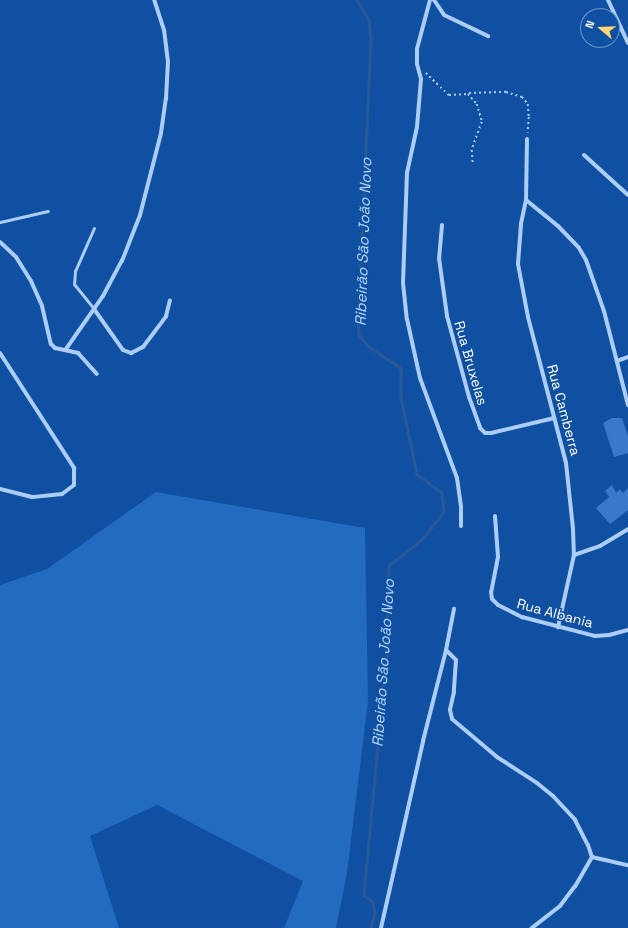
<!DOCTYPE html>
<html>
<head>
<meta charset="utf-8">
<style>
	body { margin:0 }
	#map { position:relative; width:628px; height:928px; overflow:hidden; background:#1050a3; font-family:"Space Grotesk",sans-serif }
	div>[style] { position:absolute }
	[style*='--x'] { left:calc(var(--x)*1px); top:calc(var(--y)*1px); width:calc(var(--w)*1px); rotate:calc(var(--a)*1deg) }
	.green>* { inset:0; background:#236ac1 }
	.stream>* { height:2.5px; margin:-1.25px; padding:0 1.25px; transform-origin:1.25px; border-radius:1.25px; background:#295896 }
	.building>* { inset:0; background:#3979c9 }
	.path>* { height:1.5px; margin-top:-0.75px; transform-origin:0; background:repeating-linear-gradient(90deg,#abcdf6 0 2px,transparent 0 5px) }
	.lane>* { height:3px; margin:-1.5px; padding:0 1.5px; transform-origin:1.5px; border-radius:1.5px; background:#abcdf6 }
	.street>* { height:4px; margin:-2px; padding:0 2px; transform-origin:2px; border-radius:2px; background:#abcdf6 }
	span { translate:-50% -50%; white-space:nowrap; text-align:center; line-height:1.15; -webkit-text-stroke:3px #1050a3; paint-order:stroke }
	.street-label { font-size:14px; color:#fff }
	.water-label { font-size:15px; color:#b8d7fc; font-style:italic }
	.north { position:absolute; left:580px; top:8px; width:40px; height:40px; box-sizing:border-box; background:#1050a3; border:1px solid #7096c8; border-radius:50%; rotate:289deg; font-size:11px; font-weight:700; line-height:16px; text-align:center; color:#fff }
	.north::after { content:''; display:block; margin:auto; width:14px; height:18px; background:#ffd66f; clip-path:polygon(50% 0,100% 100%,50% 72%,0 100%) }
</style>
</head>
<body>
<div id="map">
	<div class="green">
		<div style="clip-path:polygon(156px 492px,365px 528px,368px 701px,347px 873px,336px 928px,284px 928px,303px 881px,157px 805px,90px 836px,119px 928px,0 928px,0 585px,47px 569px)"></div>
	</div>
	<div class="stream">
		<div style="--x:357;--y:0;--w:23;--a:59"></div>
		<div style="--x:369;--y:20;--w:20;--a:84"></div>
		<div style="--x:371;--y:40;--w:283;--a:92.6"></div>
		<div style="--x:358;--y:323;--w:12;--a:85"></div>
		<div style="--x:359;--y:335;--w:14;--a:51"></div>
		<div style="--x:368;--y:346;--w:40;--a:34"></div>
		<div style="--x:401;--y:368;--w:30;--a:90"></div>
		<div style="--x:401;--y:398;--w:78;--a:78.1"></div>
		<div style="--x:417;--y:474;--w:31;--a:37"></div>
		<div style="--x:442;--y:493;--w:19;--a:84"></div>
		<div style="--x:444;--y:512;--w:34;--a:128"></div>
		<div style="--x:423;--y:539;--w:43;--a:141.5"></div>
		<div style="--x:389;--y:566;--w:85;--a:91.3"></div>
		<div style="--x:387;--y:651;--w:245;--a:95.4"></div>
		<div style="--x:364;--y:895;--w:11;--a:38"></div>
		<div style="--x:373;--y:902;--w:11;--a:80"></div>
		<div style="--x:375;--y:913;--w:16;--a:105"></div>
	</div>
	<div class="building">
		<div style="clip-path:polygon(612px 418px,622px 418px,628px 436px,628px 453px,614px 457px,603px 423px)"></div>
		<div style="clip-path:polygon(612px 485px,616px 493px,620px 489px,623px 493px,628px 488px,628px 510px,610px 524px,596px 508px,609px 497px,605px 491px)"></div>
	</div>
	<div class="path">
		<div style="--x:426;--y:73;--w:32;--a:44"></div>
		<div style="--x:449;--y:95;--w:19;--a:-3"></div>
		<div style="--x:468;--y:94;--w:13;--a:48"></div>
		<div style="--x:477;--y:104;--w:19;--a:74"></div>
		<div style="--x:482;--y:122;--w:30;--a:110"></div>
		<div style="--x:472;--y:150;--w:15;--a:86"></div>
		<div style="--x:469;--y:93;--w:37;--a:-2"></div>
		<div style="--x:506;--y:92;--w:17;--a:17"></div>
		<div style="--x:522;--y:97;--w:9;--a:49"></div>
		<div style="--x:528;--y:104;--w:13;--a:86"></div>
		<div style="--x:529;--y:117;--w:16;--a:94"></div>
	</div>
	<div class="lane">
		<div style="--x:0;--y:222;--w:49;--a:-12.9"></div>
		<div style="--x:94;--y:228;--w:47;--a:113.8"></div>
		<div style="--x:75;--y:271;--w:13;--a:94"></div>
		<div style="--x:74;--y:284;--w:32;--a:51"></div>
	</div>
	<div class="street">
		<div style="--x:430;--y:0;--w:51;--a:104.9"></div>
		<div style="--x:417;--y:49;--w:15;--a:90"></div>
		<div style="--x:417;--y:64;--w:16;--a:75"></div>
		<div style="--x:421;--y:79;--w:48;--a:94.8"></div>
		<div style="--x:417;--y:127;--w:47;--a:102.3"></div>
		<div style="--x:407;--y:173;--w:110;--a:92.1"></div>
		<div style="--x:403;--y:283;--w:36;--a:84"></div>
		<div style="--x:407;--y:319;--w:60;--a:77.6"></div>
		<div style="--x:420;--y:378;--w:107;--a:69.7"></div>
		<div style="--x:457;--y:478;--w:28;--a:82"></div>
		<div style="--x:461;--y:506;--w:20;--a:90"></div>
		<div style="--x:434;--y:0;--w:18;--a:56"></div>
		<div style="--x:444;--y:15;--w:49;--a:25.5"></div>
		<div style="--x:608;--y:0;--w:47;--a:65.1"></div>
		<div style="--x:527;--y:139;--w:61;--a:90.9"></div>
		<div style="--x:526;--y:200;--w:25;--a:102"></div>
		<div style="--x:521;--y:224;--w:40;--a:94.3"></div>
		<div style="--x:518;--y:264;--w:54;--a:79.3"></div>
		<div style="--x:528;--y:317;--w:151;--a:75.4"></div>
		<div style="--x:566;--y:463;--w:66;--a:83.9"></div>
		<div style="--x:573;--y:529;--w:26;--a:88"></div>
		<div style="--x:574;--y:555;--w:74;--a:102.5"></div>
		<div style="--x:584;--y:155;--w:59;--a:42.3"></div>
		<div style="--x:526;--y:200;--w:41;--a:39.1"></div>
		<div style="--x:558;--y:226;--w:30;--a:46"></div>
		<div style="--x:579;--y:248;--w:14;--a:60"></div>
		<div style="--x:586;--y:260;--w:54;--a:70.6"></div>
		<div style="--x:604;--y:311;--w:97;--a:75.7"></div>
		<div style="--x:442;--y:225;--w:33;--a:95"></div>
		<div style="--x:439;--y:258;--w:59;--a:82.1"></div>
		<div style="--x:447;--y:316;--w:84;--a:74.8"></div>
		<div style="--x:469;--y:397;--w:33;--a:70"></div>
		<div style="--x:480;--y:428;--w:7;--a:45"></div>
		<div style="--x:485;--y:433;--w:6;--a:0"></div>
		<div style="--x:491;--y:433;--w:65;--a:-13.4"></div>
		<div style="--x:0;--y:242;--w:22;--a:43"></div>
		<div style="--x:16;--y:257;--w:28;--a:58"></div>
		<div style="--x:31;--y:281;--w:27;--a:66"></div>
		<div style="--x:42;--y:306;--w:39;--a:77"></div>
		<div style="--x:51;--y:344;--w:6;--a:45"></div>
		<div style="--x:55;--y:348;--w:24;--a:12"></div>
		<div style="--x:78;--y:353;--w:28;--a:48"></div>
		<div style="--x:94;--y:309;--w:50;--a:54.7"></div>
		<div style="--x:123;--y:350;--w:9;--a:21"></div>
		<div style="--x:131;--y:353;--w:13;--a:-27"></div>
		<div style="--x:143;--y:347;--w:39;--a:-53"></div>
		<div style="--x:166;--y:316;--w:16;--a:-76"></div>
		<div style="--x:66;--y:349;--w:65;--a:-55.1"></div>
		<div style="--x:103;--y:296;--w:40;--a:-62"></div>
		<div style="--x:122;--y:261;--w:49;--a:-68.6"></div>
		<div style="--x:140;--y:215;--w:85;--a:-75.6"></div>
		<div style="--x:161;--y:133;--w:34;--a:-82"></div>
		<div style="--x:166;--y:99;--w:37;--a:-87"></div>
		<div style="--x:168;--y:62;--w:32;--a:-97"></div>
		<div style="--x:164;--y:30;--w:32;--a:-108"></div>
		<div style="--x:0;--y:353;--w:137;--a:57.2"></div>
		<div style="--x:74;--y:468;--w:17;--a:90"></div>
		<div style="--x:74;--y:485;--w:15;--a:143"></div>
		<div style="--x:62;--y:494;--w:30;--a:174"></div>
		<div style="--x:32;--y:497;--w:33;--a:-166"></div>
		<div style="--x:617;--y:361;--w:12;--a:-20"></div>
		<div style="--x:495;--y:516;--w:41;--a:85.8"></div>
		<div style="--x:498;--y:557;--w:36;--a:101"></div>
		<div style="--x:491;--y:592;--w:7;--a:82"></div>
		<div style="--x:492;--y:599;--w:8;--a:45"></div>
		<div style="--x:498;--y:605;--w:27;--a:27"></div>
		<div style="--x:522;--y:617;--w:75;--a:14.6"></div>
		<div style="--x:595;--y:636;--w:14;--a:-4"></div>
		<div style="--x:609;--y:635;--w:20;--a:-15"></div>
		<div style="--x:574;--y:555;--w:28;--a:-19"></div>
		<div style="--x:600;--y:546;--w:33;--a:-31"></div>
		<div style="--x:446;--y:650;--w:14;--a:45"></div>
		<div style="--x:456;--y:660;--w:32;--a:94"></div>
		<div style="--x:454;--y:692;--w:18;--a:103"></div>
		<div style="--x:450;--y:710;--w:9;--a:77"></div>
		<div style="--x:452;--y:719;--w:59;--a:40.2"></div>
		<div style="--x:497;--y:757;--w:48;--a:33"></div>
		<div style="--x:537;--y:783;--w:21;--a:39"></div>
		<div style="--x:553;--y:796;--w:33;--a:47"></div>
		<div style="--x:575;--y:820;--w:28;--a:63"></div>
		<div style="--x:588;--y:845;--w:13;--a:72"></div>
		<div style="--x:592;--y:857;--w:34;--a:120"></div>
		<div style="--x:575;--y:886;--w:25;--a:127"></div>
		<div style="--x:560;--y:906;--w:36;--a:142"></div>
		<div style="--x:592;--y:857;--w:37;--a:13"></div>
		<div style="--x:381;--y:928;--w:192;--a:-77.3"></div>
		<div style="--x:423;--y:741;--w:94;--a:-75.8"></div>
		<div style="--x:446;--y:650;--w:42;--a:-79"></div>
	</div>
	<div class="street-label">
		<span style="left:471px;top:363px;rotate:74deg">Rua Bruxelas</span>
		<span style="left:564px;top:410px;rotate:75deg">Rua Camberra</span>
		<span style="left:555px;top:613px;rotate:15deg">Rua Albania</span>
	</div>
	<div class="water-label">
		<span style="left:363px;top:242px;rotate:-88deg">Ribeirão São João Novo</span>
		<span style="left:383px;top:663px;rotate:-86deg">Ribeirão São João Novo</span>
	</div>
	<div class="north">N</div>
</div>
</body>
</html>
